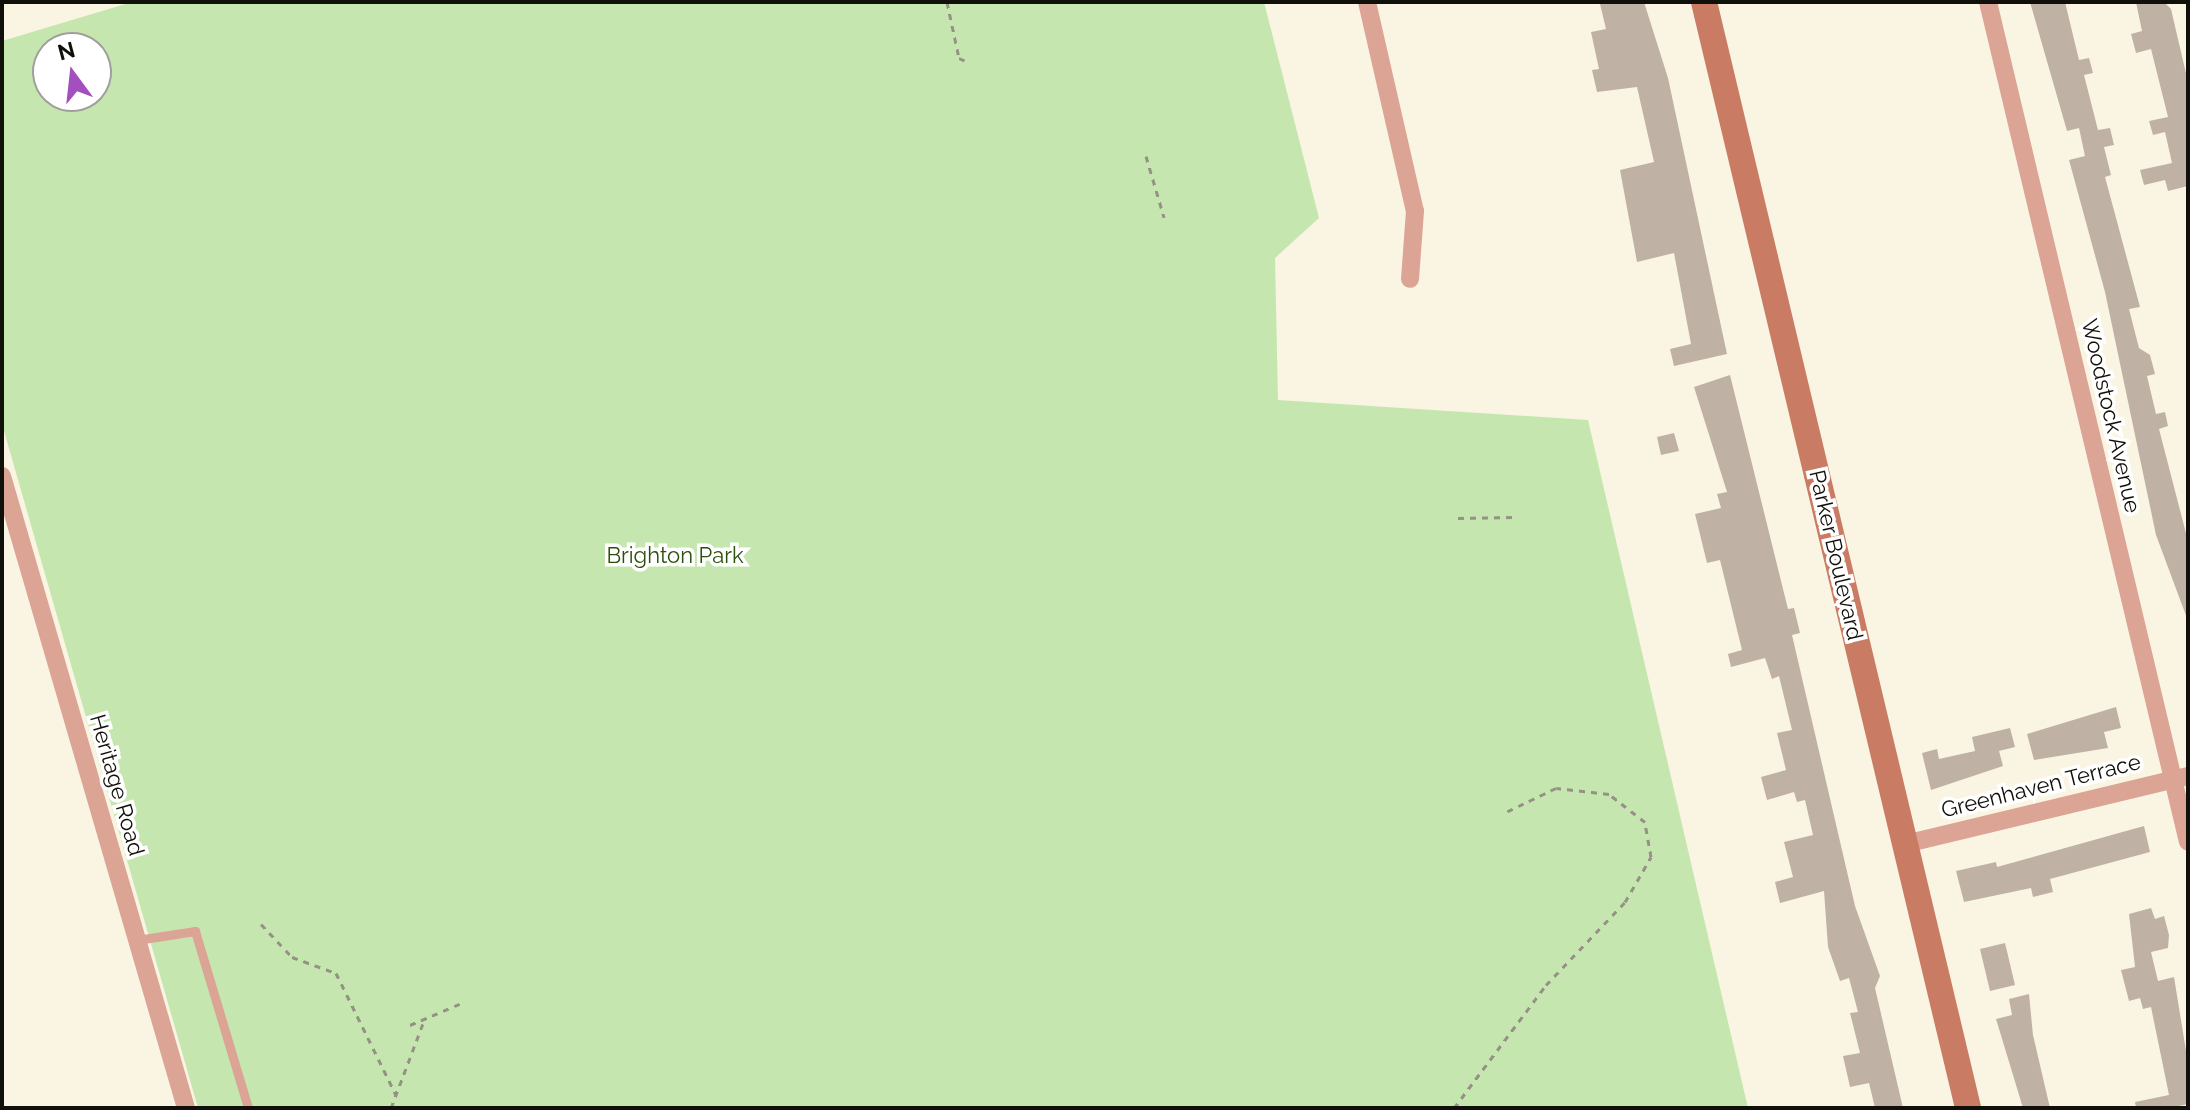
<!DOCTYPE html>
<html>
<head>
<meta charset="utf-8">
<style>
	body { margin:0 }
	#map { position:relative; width:2190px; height:1110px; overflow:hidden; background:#faf5e3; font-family:Raleway,sans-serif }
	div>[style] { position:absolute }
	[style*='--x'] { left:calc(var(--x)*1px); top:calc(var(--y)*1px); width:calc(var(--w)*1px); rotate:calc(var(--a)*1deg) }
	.green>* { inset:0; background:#c6e6b0 }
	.building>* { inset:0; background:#c0b1a5 }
	.path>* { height:3px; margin-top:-1.5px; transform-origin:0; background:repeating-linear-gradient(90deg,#959184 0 6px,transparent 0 12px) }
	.lane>* { height:9px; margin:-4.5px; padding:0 4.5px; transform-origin:4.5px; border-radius:4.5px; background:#dba494 }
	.street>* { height:18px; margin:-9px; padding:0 9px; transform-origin:9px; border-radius:9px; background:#dba494 }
	.secondary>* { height:26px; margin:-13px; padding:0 13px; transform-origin:13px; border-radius:13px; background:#ca7b64 }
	span { translate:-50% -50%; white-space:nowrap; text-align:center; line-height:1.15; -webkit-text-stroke:7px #fff; paint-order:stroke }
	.street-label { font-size:22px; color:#110f09 }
	.park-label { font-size:22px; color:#2e4f0c }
	.frame { position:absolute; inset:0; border:4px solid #110f09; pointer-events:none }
	.north { position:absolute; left:32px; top:32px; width:80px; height:80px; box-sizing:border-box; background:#fff; border:2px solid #a09f9d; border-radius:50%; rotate:345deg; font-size:22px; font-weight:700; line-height:32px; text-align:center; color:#110f09 }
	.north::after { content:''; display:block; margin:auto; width:28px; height:36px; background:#a34fbd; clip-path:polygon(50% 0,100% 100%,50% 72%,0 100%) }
</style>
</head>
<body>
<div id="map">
	<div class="green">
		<div style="clip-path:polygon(evenodd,132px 2px,1264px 2px,1319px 218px,1275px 258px,1278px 400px,1588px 420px,1748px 1108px,198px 1108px,2px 424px,2px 41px,132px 2px,48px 48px,96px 48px,96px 96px,48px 96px,48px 48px)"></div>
	</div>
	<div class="building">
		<div style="clip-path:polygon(1644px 2px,1668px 78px,1727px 354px,1674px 366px,1670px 349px,1691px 344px,1674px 253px,1637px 262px,1620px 170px,1654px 162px,1637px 87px,1597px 92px,1592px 70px,1599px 69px,1591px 32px,1606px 29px,1600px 4px)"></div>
		<div style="clip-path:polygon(2030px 2px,2065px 2px,2079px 60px,2089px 58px,2093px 73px,2084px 75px,2098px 130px,2110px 128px,2114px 145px,2104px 147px,2111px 175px,2105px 177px,2140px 307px,2129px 309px,2139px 348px,2150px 355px,2155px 374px,2147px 376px,2156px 414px,2165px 412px,2168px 426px,2159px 429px,2188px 541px,2188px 621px,2156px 535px,2105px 292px,2069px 160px,2085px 156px,2079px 128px,2067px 131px)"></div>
		<div style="clip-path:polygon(2136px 2px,2164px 2px,2171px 9px,2188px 82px,2188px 186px,2168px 191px,2165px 180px,2144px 185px,2140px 170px,2172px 163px,2165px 132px,2153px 135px,2149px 121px,2168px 117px,2151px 49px,2136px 53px,2131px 34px,2142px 31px)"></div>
		<div style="clip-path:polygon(1730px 375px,1788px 609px,1794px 608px,1800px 633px,1792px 635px,1855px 906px,1880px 976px,1875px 988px,1903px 1108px,1875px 1108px,1869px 1083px,1850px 1087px,1843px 1056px,1860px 1053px,1850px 1013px,1858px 1012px,1849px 978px,1840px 981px,1828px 947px,1824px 891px,1780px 903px,1775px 882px,1793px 877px,1784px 842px,1813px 835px,1805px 800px,1797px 802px,1794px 792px,1767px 800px,1761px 777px,1786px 770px,1777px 733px,1792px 730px,1779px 676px,1772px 679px,1765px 658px,1731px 667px,1728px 654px,1742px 650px,1720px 560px,1707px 563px,1695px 514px,1721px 508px,1717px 494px,1727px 492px,1694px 387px)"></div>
		<div style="clip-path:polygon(1674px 433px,1679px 451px,1661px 455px,1657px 437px)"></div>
		<div style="clip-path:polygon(2116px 707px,2121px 728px,2104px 732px,2108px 748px,2034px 760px,2027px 734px)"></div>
		<div style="clip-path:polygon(2010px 728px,2015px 747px,1999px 751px,2003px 766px,1931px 790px,1922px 753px,1937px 749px,1939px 759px,1975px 751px,1972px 737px)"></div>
		<div style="clip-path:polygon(2144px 826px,2150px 852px,2050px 879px,2053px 892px,2033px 897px,2031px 888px,1964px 902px,1956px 871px,1996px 862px,1997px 867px)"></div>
		<div style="clip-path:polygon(2151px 908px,2155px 919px,2164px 916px,2169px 935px,2168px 948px,2151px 952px,2158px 981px,2174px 977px,2188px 1063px,2188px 1104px,2170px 1108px,2136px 1108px,2135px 1102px,2169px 1095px,2151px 1007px,2143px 1009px,2140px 998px,2129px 1001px,2121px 970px,2135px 967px,2129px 914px)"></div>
		<div style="clip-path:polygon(2005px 943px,2015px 985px,1990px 991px,1980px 949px)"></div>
		<div style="clip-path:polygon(2029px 994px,2033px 1035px,2050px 1108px,2023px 1108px,1996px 1019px,2012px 1015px,2009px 999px)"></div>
	</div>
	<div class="path">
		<div style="--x:947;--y:2;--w:57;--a:77.9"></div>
		<div style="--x:959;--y:58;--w:10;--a:24"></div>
		<div style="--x:1146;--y:156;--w:64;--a:73.6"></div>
		<div style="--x:1458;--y:518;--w:57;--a:-1"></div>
		<div style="--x:261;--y:924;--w:45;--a:46.8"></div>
		<div style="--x:292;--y:957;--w:47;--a:20"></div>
		<div style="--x:336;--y:973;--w:136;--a:63.8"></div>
		<div style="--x:410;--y:1025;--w:59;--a:-23.1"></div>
		<div style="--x:391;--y:1108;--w:96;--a:-69.3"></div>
		<div style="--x:1454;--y:1108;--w:154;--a:-53.2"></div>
		<div style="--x:1546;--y:985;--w:115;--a:-46.4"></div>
		<div style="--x:1625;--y:902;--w:52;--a:-60"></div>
		<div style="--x:1651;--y:857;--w:36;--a:-100"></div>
		<div style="--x:1645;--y:822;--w:46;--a:-142.1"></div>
		<div style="--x:1609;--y:794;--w:53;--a:-173.5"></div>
		<div style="--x:1556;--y:788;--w:58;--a:154.3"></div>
	</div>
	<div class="lane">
		<div style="--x:137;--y:940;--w:59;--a:-8.8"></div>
		<div style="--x:195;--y:931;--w:185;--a:73.3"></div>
	</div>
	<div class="street">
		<div style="--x:1367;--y:2;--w:214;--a:77.1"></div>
		<div style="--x:1415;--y:211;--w:68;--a:94.2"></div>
		<div style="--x:1988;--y:2;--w:863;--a:76.61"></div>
		<div style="--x:2;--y:476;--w:658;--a:73.77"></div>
		<div style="--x:1905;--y:844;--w:291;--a:-13.5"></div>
	</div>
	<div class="secondary">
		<div style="--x:1704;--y:2;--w:1137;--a:76.57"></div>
	</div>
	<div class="street-label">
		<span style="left:2111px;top:416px;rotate:77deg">Woodstock Avenue</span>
		<span style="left:1836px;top:555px;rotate:77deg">Parker Boulevard</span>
		<span style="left:117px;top:785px;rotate:74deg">Heritage Road</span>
		<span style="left:2041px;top:786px;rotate:-14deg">Greenhaven Terrace</span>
	</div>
	<div class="park-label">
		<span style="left:675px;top:556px">Brighton Park</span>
	</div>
	<div class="frame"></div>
	<div class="north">N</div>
</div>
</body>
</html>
